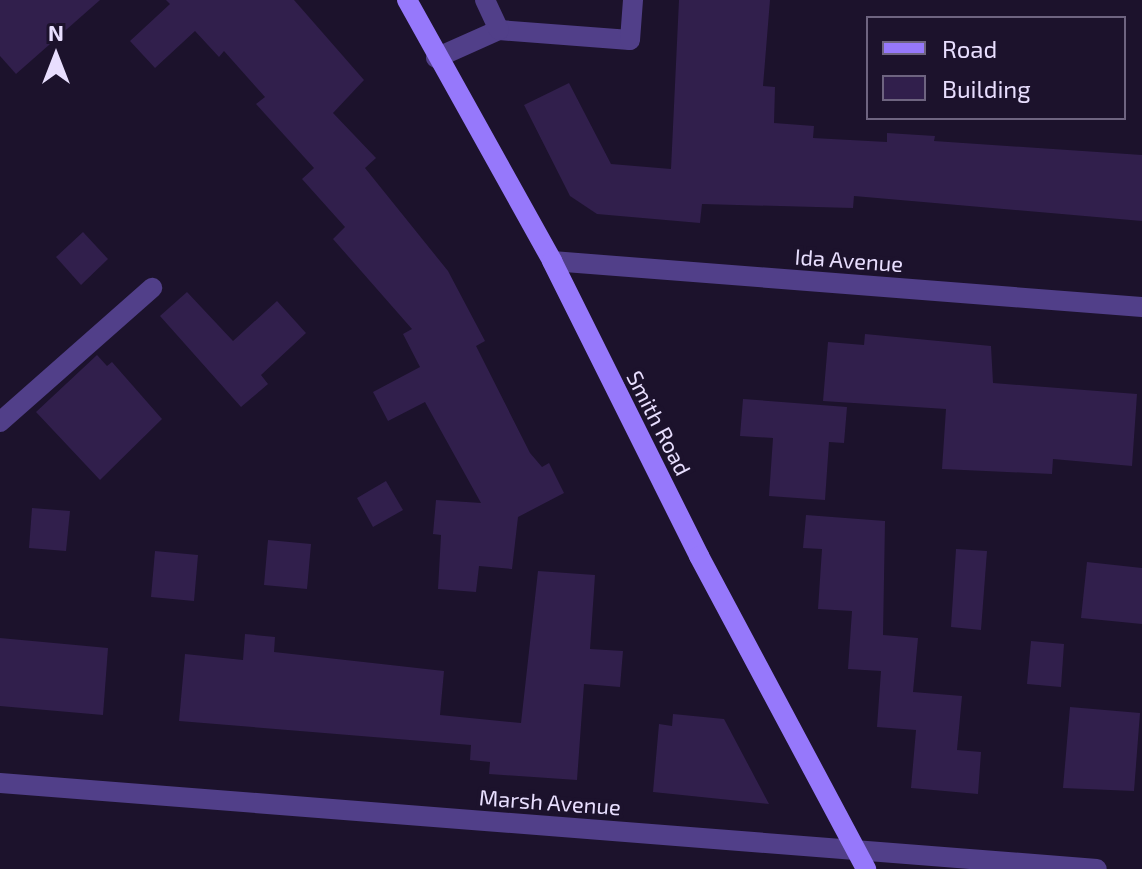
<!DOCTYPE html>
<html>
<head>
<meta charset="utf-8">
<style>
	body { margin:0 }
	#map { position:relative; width:1142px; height:869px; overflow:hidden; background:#1c122c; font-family:"Exo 2",sans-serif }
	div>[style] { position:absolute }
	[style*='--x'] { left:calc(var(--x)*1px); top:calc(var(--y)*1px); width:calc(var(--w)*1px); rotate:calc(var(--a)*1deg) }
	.building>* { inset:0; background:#311f4c }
	.lane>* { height:20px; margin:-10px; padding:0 10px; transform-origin:10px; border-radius:10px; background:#513f89 }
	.street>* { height:20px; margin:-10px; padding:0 10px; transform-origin:10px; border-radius:10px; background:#513f89 }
	.secondary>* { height:20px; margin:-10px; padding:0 10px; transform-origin:10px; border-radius:10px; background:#9678fb }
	span { translate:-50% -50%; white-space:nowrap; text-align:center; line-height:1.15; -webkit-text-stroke:8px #1c122c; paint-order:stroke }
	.street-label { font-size:22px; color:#e8defe }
	.legend { position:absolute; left:866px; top:16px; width:260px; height:104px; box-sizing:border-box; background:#1c122c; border:2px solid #6e6480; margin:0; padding:10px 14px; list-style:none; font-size:24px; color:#e8defe }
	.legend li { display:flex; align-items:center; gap:16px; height:40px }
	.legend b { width:40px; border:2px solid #6e6480 }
	.north { position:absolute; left:16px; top:16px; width:80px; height:80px; -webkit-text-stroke:6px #1c122c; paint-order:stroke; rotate:0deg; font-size:22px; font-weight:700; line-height:32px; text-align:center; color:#e8defe }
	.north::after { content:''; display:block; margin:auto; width:28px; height:36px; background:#e8defe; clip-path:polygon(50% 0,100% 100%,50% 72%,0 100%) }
</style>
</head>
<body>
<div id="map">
	<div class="building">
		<div style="clip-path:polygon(0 0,100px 0,16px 74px,0 56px)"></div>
		<div style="clip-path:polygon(166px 0,294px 0,364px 80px,333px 113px,376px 158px,365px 168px,448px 271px,485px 341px,476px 346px,530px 453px,542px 467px,549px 463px,564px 493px,518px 517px,512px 569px,479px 566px,476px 592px,438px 589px,441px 535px,433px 534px,436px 500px,481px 503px,425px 402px,388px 421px,373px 392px,420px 367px,403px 334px,412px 329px,333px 239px,345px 227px,302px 179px,314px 168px,256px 104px,265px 97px,224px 51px,219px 57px,195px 31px,155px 68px,130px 41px,170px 4px)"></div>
		<div style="clip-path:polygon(679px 0,770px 0,763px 86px,775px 87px,774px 123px,814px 126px,813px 138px,887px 142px,887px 133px,935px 136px,934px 141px,1142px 155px,1142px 221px,854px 196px,853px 208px,702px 204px,700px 223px,597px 214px,570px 196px,524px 105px,569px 83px,611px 164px,671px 169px)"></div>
		<div style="clip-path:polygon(83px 232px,108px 259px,81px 285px,56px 257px)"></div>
		<div style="clip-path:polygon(187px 292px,233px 341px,277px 301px,306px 333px,261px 375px,268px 384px,241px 407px,160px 316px)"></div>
		<div style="clip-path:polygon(865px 334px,991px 346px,993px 383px,1137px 394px,1132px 466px,1053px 459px,1052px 474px,942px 469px,946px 409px,823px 401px,828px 342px,864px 345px)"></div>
		<div style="clip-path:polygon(97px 355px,107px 366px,112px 362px,162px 419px,100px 480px,36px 412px)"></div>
		<div style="clip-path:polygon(743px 399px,847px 407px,844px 443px,829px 442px,825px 500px,769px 496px,773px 438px,740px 436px)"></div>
		<div style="clip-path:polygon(386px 481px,403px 510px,373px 527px,357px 498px)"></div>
		<div style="clip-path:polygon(32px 508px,70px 511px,66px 551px,29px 548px)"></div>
		<div style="clip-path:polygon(806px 515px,885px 521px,883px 635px,918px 638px,913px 692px,962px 696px,957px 750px,981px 752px,978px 794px,911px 788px,916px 730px,877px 727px,881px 671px,848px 669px,852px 611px,818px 609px,822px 549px,803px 548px)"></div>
		<div style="clip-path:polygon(268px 540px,311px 544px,307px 589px,264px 585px)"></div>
		<div style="clip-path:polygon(956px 549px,987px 551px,981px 630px,951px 627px)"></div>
		<div style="clip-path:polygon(155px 551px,198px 555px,194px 601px,151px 597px)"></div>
		<div style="clip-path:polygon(1087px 562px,1142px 568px,1142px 624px,1081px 618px)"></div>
		<div style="clip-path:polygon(538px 571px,595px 575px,590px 649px,623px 651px,620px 687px,584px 684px,577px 780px,489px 774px,490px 762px,470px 760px,471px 745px,179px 721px,185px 654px,243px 660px,245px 634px,275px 637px,274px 652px,444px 671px,440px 715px,521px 723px)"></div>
		<div style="clip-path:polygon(0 638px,108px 648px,103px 715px,0 706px)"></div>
		<div style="clip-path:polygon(1031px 641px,1064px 644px,1061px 687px,1027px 684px)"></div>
		<div style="clip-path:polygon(1070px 707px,1140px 713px,1134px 791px,1063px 788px)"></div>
		<div style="clip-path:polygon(673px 714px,724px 719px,769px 804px,653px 792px,659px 724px,672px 726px)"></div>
	</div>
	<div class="lane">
		<div style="--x:499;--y:30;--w:131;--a:4.4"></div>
		<div style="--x:630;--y:40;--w:40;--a:-85.7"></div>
		<div style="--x:436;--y:58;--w:69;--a:-24"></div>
		<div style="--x:499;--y:30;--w:33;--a:-115"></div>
		<div style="--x:0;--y:422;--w:203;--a:-41.4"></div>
	</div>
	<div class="street">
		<div style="--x:552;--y:261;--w:592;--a:4.46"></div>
		<div style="--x:0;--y:783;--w:1100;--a:4.48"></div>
	</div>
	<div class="secondary">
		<div style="--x:407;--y:0;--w:299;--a:60.9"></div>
		<div style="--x:552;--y:261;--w:330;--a:63.5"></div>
		<div style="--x:699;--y:556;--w:355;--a:61.9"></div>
	</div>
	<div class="street-label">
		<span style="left:849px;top:260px;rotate:4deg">Ida Avenue</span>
		<span style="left:659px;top:423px;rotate:63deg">Smith Road</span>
		<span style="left:550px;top:802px;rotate:4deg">Marsh Avenue</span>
	</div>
	<ul class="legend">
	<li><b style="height:10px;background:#9678fb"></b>Road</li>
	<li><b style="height:22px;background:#311f4c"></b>Building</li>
	</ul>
	<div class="north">N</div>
</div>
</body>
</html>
